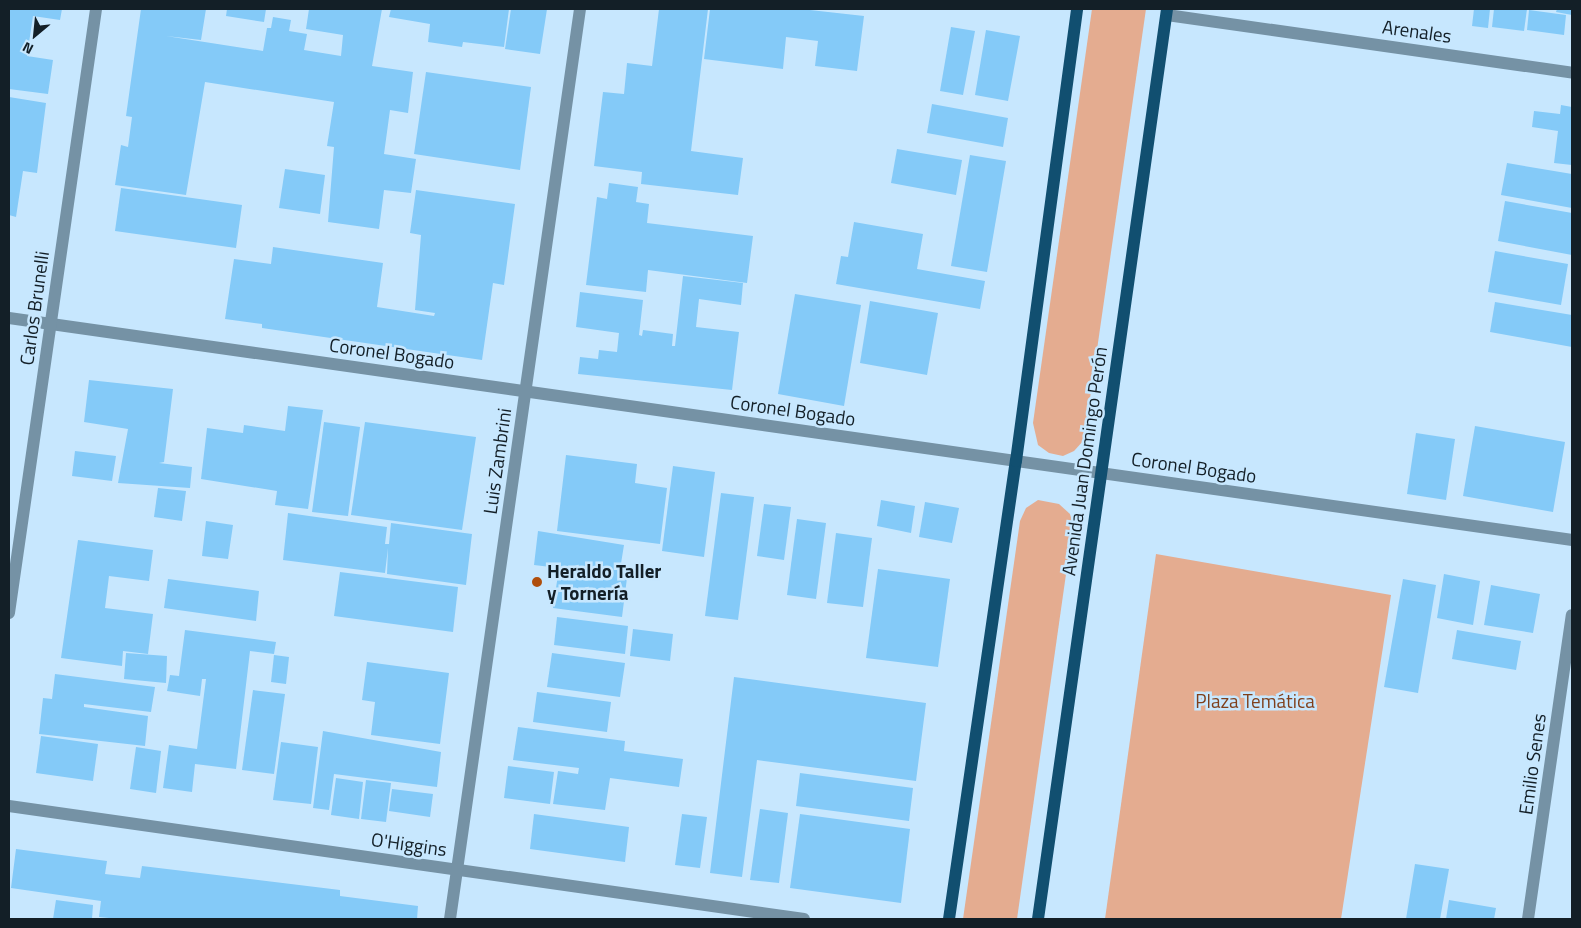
<!DOCTYPE html>
<html>
<head>
<meta charset="utf-8">
<style>
	body { margin:0 }
	#map { position:relative; width:1581px; height:928px; overflow:hidden; background:#c7e7fe; font-family:"Titillium Web",sans-serif }
	div>[style] { position:absolute }
	[style*='--x'] { left:calc(var(--x)*1px); top:calc(var(--y)*1px); width:calc(var(--w)*1px); rotate:calc(var(--a)*1deg) }
	.green>* { inset:0; background:#e4ac90 }
	.building>* { inset:0; background:#84caf8 }
	.street>* { height:12px; margin:-6px; padding:0 6px; transform-origin:6px; border-radius:6px; background:#7592a5 }
	.primary>* { height:12px; margin:-6px; padding:0 6px; transform-origin:6px; border-radius:6px; background:#114f70 }
	.dots>* { width:14px; height:14px; translate:-50% -50%; box-sizing:border-box; border:2px solid #c7e7fe; border-radius:50% }
	span { translate:-50% -50%; white-space:nowrap; text-align:center; line-height:1.15; -webkit-text-stroke:5px #c7e7fe; paint-order:stroke }
	.street-label { font-size:19px; color:#131f27 }
	.poi-label { font-size:19px; color:#131f27; font-weight:700 }
	.left { translate:0 -50%; text-align:left }
	.park-label { font-size:19px; color:#7f3f1b }
	.frame { position:absolute; inset:0; border:10px solid #131f27; pointer-events:none }
	.north { position:absolute; left:10px; top:10px; width:50px; height:50px; -webkit-text-stroke:4px #c7e7fe; paint-order:stroke; rotate:208deg; font-size:14px; font-weight:700; line-height:20px; text-align:center; color:#131f27 }
	.north::after { content:''; display:block; margin:auto; width:18px; height:22px; background:#131f27; clip-path:polygon(50% 0,100% 100%,50% 72%,0 100%) }
</style>
</head>
<body>
<div id="map">
	<div class="green">
		<div style="clip-path:polygon(1092px 9px,1146px 9px,1084px 440px,1074px 451px,1063px 456px,1049px 453px,1038px 445px,1033px 423px)"></div>
		<div style="clip-path:polygon(1038px 500px,1059px 504px,1070px 514px,1073px 525px,1017px 919px,963px 919px,1020px 521px,1026px 508px)"></div>
		<div style="clip-path:polygon(1156px 554px,1391px 595px,1341px 919px,1105px 919px)"></div>
	</div>
	<div class="building">
		<div style="clip-path:polygon(9px 9px,62px 9px,60px 20px,33px 16px,27px 56px,53px 60px,48px 94px,9px 89px)"></div>
		<div style="clip-path:polygon(141px 9px,206px 9px,201px 40px,166px 36px,263px 51px,267px 28px,271px 28px,273px 17px,291px 20px,289px 31px,307px 34px,304px 50px,341px 56px,343px 35px,306px 29px,309px 9px,382px 9px,372px 66px,413px 72px,408px 113px,390px 110px,384px 154px,416px 159px,411px 193px,384px 190px,379px 229px,328px 222px,334px 147px,327px 146px,334px 102px,205px 82px,186px 195px,115px 185px,121px 145px,128px 147px,132px 117px,126px 116px)"></div>
		<div style="clip-path:polygon(227px 9px,266px 9px,264px 22px,226px 16px)"></div>
		<div style="clip-path:polygon(391px 9px,509px 9px,504px 47px,463px 42px,462px 47px,428px 42px,430px 24px,389px 17px)"></div>
		<div style="clip-path:polygon(511px 9px,547px 9px,540px 54px,505px 49px)"></div>
		<div style="clip-path:polygon(659px 9px,708px 9px,691px 151px,743px 158px,738px 195px,641px 184px,642px 172px,594px 166px,603px 92px,624px 94px,627px 63px,652px 66px)"></div>
		<div style="clip-path:polygon(710px 9px,801px 9px,864px 16px,857px 71px,815px 66px,818px 41px,786px 37px,783px 69px,704px 59px)"></div>
		<div style="clip-path:polygon(1474px 9px,1490px 9px,1488px 28px,1472px 26px)"></div>
		<div style="clip-path:polygon(1494px 9px,1527px 9px,1524px 31px,1492px 27px)"></div>
		<div style="clip-path:polygon(1557px 9px,1572px 9px,1572px 15px,1556px 12px)"></div>
		<div style="clip-path:polygon(1529px 10px,1566px 15px,1564px 35px,1527px 30px)"></div>
		<div style="clip-path:polygon(951px 27px,975px 31px,963px 95px,940px 91px)"></div>
		<div style="clip-path:polygon(986px 30px,1020px 36px,1008px 101px,975px 95px)"></div>
		<div style="clip-path:polygon(426px 72px,531px 87px,520px 170px,414px 154px)"></div>
		<div style="clip-path:polygon(9px 97px,46px 103px,37px 173px,23px 171px,16px 217px,9px 215px)"></div>
		<div style="clip-path:polygon(932px 104px,1008px 118px,1003px 147px,927px 133px)"></div>
		<div style="clip-path:polygon(1561px 105px,1572px 107px,1572px 165px,1554px 163px,1558px 131px,1532px 127px,1534px 111px,1560px 114px)"></div>
		<div style="clip-path:polygon(897px 149px,962px 160px,956px 195px,891px 183px)"></div>
		<div style="clip-path:polygon(970px 155px,1006px 161px,987px 272px,951px 266px)"></div>
		<div style="clip-path:polygon(1507px 163px,1572px 174px,1572px 208px,1501px 195px)"></div>
		<div style="clip-path:polygon(285px 169px,325px 175px,320px 214px,279px 208px)"></div>
		<div style="clip-path:polygon(609px 183px,638px 187px,636px 202px,649px 204px,647px 223px,753px 236px,747px 283px,648px 270px,646px 292px,586px 285px,597px 197px,607px 199px)"></div>
		<div style="clip-path:polygon(121px 188px,242px 205px,236px 248px,115px 231px)"></div>
		<div style="clip-path:polygon(416px 190px,515px 204px,504px 285px,493px 283px,482px 360px,262px 328px,262px 324px,225px 319px,234px 259px,271px 264px,273px 247px,383px 263px,377px 307px,434px 316px,435px 313px,415px 310px,421px 235px,410px 233px)"></div>
		<div style="clip-path:polygon(1505px 201px,1572px 213px,1572px 255px,1498px 241px)"></div>
		<div style="clip-path:polygon(854px 222px,923px 234px,917px 269px,985px 281px,980px 309px,836px 284px,841px 256px,848px 257px)"></div>
		<div style="clip-path:polygon(1495px 251px,1568px 264px,1561px 305px,1488px 292px)"></div>
		<div style="clip-path:polygon(683px 276px,743px 283px,741px 305px,699px 299px,696px 327px,739px 332px,732px 390px,578px 374px,580px 357px,598px 359px,599px 350px,617px 352px,619px 333px,576px 327px,580px 292px,643px 300px,639px 335px,642px 336px,643px 330px,673px 334px,672px 346px,675px 346px)"></div>
		<div style="clip-path:polygon(795px 294px,861px 305px,844px 406px,778px 394px)"></div>
		<div style="clip-path:polygon(870px 301px,938px 313px,927px 375px,860px 363px)"></div>
		<div style="clip-path:polygon(1495px 302px,1572px 315px,1572px 347px,1490px 332px)"></div>
		<div style="clip-path:polygon(89px 380px,173px 389px,164px 462px,159px 463px,192px 467px,190px 488px,118px 483px,128px 429px,84px 422px)"></div>
		<div style="clip-path:polygon(288px 406px,323px 410px,308px 509px,275px 505px,277px 491px,201px 479px,207px 428px,243px 433px,244px 425px,285px 431px)"></div>
		<div style="clip-path:polygon(324px 422px,360px 427px,348px 516px,312px 512px)"></div>
		<div style="clip-path:polygon(365px 422px,476px 437px,462px 530px,351px 515px)"></div>
		<div style="clip-path:polygon(1475px 426px,1565px 442px,1553px 512px,1463px 496px)"></div>
		<div style="clip-path:polygon(1416px 433px,1455px 439px,1446px 500px,1407px 494px)"></div>
		<div style="clip-path:polygon(75px 451px,116px 456px,112px 481px,72px 476px)"></div>
		<div style="clip-path:polygon(566px 455px,637px 464px,635px 483px,667px 488px,660px 544px,557px 531px)"></div>
		<div style="clip-path:polygon(673px 466px,715px 472px,704px 557px,662px 551px)"></div>
		<div style="clip-path:polygon(158px 488px,186px 491px,182px 521px,154px 517px)"></div>
		<div style="clip-path:polygon(721px 493px,754px 497px,738px 620px,705px 616px)"></div>
		<div style="clip-path:polygon(881px 500px,915px 506px,911px 533px,877px 526px)"></div>
		<div style="clip-path:polygon(925px 502px,959px 508px,952px 543px,919px 537px)"></div>
		<div style="clip-path:polygon(764px 504px,791px 507px,784px 560px,757px 556px)"></div>
		<div style="clip-path:polygon(288px 513px,387px 527px,385px 544px,389px 544px,391px 523px,472px 534px,466px 585px,387px 574px,388px 548px,385px 573px,283px 560px)"></div>
		<div style="clip-path:polygon(797px 519px,826px 523px,816px 599px,787px 595px)"></div>
		<div style="clip-path:polygon(206px 521px,233px 525px,228px 559px,202px 556px)"></div>
		<div style="clip-path:polygon(538px 531px,624px 545px,619px 576px,627px 578px,622px 617px,553px 608px,559px 568px,534px 565px)"></div>
		<div style="clip-path:polygon(836px 533px,872px 538px,863px 607px,827px 603px)"></div>
		<div style="clip-path:polygon(78px 540px,153px 550px,149px 581px,109px 576px,105px 608px,153px 614px,148px 654px,123px 651px,122px 666px,61px 658px)"></div>
		<div style="clip-path:polygon(878px 569px,950px 579px,938px 667px,866px 658px)"></div>
		<div style="clip-path:polygon(340px 572px,458px 587px,453px 632px,334px 616px)"></div>
		<div style="clip-path:polygon(1444px 574px,1480px 581px,1473px 625px,1437px 618px)"></div>
		<div style="clip-path:polygon(168px 579px,259px 591px,256px 621px,164px 608px)"></div>
		<div style="clip-path:polygon(1403px 579px,1436px 585px,1418px 693px,1384px 687px)"></div>
		<div style="clip-path:polygon(1491px 585px,1540px 594px,1533px 633px,1484px 625px)"></div>
		<div style="clip-path:polygon(557px 617px,628px 626px,625px 654px,554px 645px)"></div>
		<div style="clip-path:polygon(633px 629px,673px 634px,670px 661px,630px 656px)"></div>
		<div style="clip-path:polygon(185px 630px,276px 642px,274px 654px,250px 651px,236px 769px,195px 764px,192px 792px,163px 788px,169px 745px,197px 749px,206px 679px,202px 679px,200px 696px,167px 691px,170px 675px,179px 676px)"></div>
		<div style="clip-path:polygon(1457px 630px,1521px 641px,1516px 670px,1452px 659px)"></div>
		<div style="clip-path:polygon(126px 653px,167px 656px,166px 683px,124px 679px)"></div>
		<div style="clip-path:polygon(552px 653px,625px 663px,620px 697px,547px 687px)"></div>
		<div style="clip-path:polygon(274px 655px,289px 657px,286px 684px,271px 682px)"></div>
		<div style="clip-path:polygon(367px 662px,449px 673px,440px 744px,371px 735px,375px 702px,362px 700px)"></div>
		<div style="clip-path:polygon(55px 674px,155px 687px,151px 712px,84px 704px,84px 707px,148px 716px,145px 746px,39px 734px,43px 698px,52px 699px)"></div>
		<div style="clip-path:polygon(734px 677px,926px 703px,916px 781px,757px 760px,742px 877px,710px 873px)"></div>
		<div style="clip-path:polygon(253px 690px,285px 694px,274px 774px,242px 770px)"></div>
		<div style="clip-path:polygon(537px 692px,611px 702px,607px 732px,533px 722px)"></div>
		<div style="clip-path:polygon(518px 727px,625px 741px,624px 751px,683px 759px,679px 787px,610px 778px,605px 810px,553px 804px,558px 771px,578px 774px,579px 768px,513px 760px)"></div>
		<div style="clip-path:polygon(323px 731px,441px 752px,437px 787px,334px 774px,329px 810px,313px 808px)"></div>
		<div style="clip-path:polygon(41px 736px,98px 744px,93px 781px,36px 773px)"></div>
		<div style="clip-path:polygon(281px 742px,318px 747px,311px 804px,273px 800px)"></div>
		<div style="clip-path:polygon(136px 747px,161px 751px,156px 793px,130px 789px)"></div>
		<div style="clip-path:polygon(508px 766px,554px 772px,550px 804px,504px 798px)"></div>
		<div style="clip-path:polygon(800px 773px,913px 788px,909px 821px,796px 806px)"></div>
		<div style="clip-path:polygon(336px 778px,363px 782px,359px 819px,331px 815px)"></div>
		<div style="clip-path:polygon(366px 780px,391px 783px,386px 822px,361px 819px)"></div>
		<div style="clip-path:polygon(392px 789px,433px 794px,430px 817px,389px 811px)"></div>
		<div style="clip-path:polygon(760px 809px,788px 813px,779px 883px,750px 880px)"></div>
		<div style="clip-path:polygon(534px 814px,629px 827px,625px 862px,530px 849px)"></div>
		<div style="clip-path:polygon(682px 814px,707px 817px,700px 868px,675px 865px)"></div>
		<div style="clip-path:polygon(800px 814px,910px 829px,901px 903px,790px 888px)"></div>
		<div style="clip-path:polygon(16px 849px,107px 861px,105px 874px,140px 878px,142px 866px,340px 890px,340px 896px,418px 906px,417px 919px,119px 919px,99px 917px,101px 901px,11px 888px)"></div>
		<div style="clip-path:polygon(1415px 864px,1449px 869px,1440px 919px,1406px 919px)"></div>
		<div style="clip-path:polygon(56px 900px,93px 905px,92px 919px,53px 919px)"></div>
		<div style="clip-path:polygon(1449px 900px,1496px 908px,1494px 919px,1446px 919px)"></div>
	</div>
	<div class="street">
		<div style="--x:1167;--y:15;--w:409;--a:8.1"></div>
		<div style="--x:9;--y:318;--w:1579;--a:8.08"></div>
		<div style="--x:9;--y:613;--w:610;--a:-81.8"></div>
		<div style="--x:9;--y:806;--w:803;--a:8.09"></div>
		<div style="--x:450;--y:919;--w:919;--a:-81.87"></div>
		<div style="--x:1528;--y:919;--w:307;--a:-81.8"></div>
	</div>
	<div class="primary">
		<div style="--x:949;--y:919;--w:463;--a:-81.7"></div>
		<div style="--x:1016;--y:461;--w:456;--a:-82.3"></div>
		<div style="--x:1038;--y:919;--w:919;--a:-81.93"></div>
	</div>
	<div class="dots">
		<div style="left:537px;top:582px;background:#af4e0c"></div>
	</div>
	<div class="street-label">
		<span style="left:1417px;top:31px;rotate:8deg">Arenales</span>
		<span style="left:34px;top:308px;rotate:-82deg">Carlos Brunelli</span>
		<span style="left:392px;top:353px;rotate:8deg">Coronel Bogado</span>
		<span style="left:793px;top:410px;rotate:8deg">Coronel Bogado</span>
		<span style="left:497px;top:461px;rotate:-82deg">Luis Zambrini</span>
		<span style="left:1084px;top:461px;rotate:-82deg">Avenida Juan Domingo Perón</span>
		<span style="left:1194px;top:467px;rotate:8deg">Coronel Bogado</span>
		<span style="left:1532px;top:764px;rotate:-82deg">Emilio Senes</span>
		<span style="left:409px;top:844px;rotate:8deg">O'Higgins</span>
	</div>
	<div class="poi-label">
		<span class="left" style="left:547px;top:582px">Heraldo Taller<br>y Tornería</span>
	</div>
	<div class="park-label">
		<span style="left:1255px;top:701px">Plaza Temática</span>
	</div>
	<div class="frame"></div>
	<div class="north">N</div>
</div>
</body>
</html>
